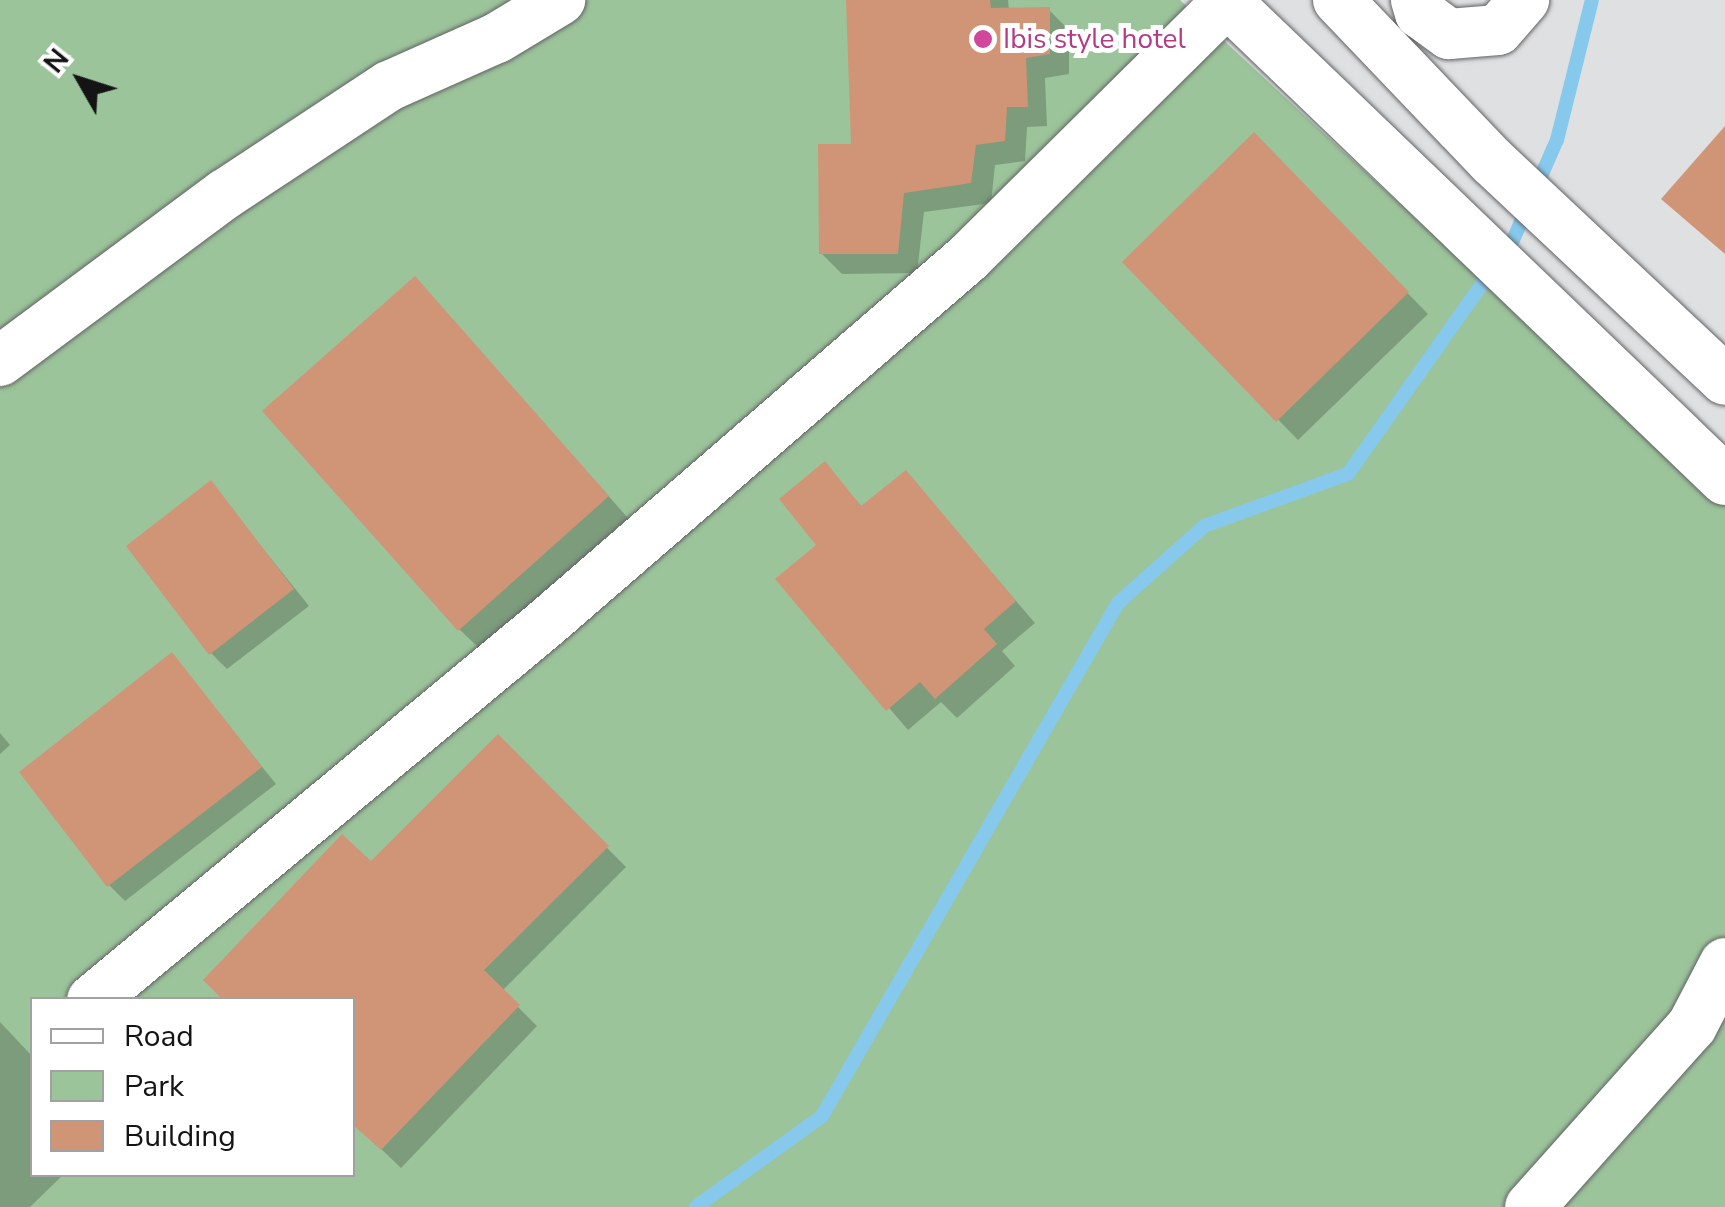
<!DOCTYPE html>
<html>
<head>
<meta charset="utf-8">
<style>
	body { margin:0 }
	#map { position:relative; width:1725px; height:1207px; overflow:hidden; background:#dfe0e2; font-family:"Nunito Sans",sans-serif }
	div>[style] { position:absolute }
	[style*='--x'] { left:calc(var(--x)*1px); top:calc(var(--y)*1px); width:calc(var(--w)*1px); rotate:calc(var(--a)*1deg) }
	.green>* { inset:0; background:#9cc49b }
	.shadow>* { inset:0; background:#0003 }
	.stream>* { height:14px; margin:-7px; padding:0 7px; transform-origin:7px; border-radius:7px; background:#86c9ec }
	.building>* { inset:0; background:#d09576 }
	.roads { filter:drop-shadow(0 0 2px #616263) drop-shadow(0 0 2px #616263) }
	.minor>* { height:50px; margin:-25px; padding:0 25px; transform-origin:25px; border-radius:25px; background:#fff }
	.dots>* { width:28px; height:28px; translate:-50% -50%; box-sizing:border-box; border:5px solid #fff; border-radius:50% }
	span { translate:-50% -50%; white-space:nowrap; text-align:center; line-height:1.15; -webkit-text-stroke:10px #fff; paint-order:stroke }
	.hotel-label { font-size:28px; color:#b23c85 }
	.left { translate:0 -50%; text-align:left }
	.legend { position:absolute; left:30px; top:997px; width:325px; height:180px; box-sizing:border-box; background:#fff; border:2px solid #a1a1a1; margin:0; padding:12px 18px; list-style:none; font-size:30px; color:#141415 }
	.legend li { display:flex; align-items:center; gap:20px; height:50px }
	.legend b { width:50px; border:2px solid #a1a1a1 }
	.north { position:absolute; left:30px; top:30px; width:100px; height:100px; -webkit-text-stroke:8px #fff; paint-order:stroke; rotate:309deg; font-size:28px; font-weight:700; line-height:40px; text-align:center; color:#141415 }
	.north::after { content:''; display:block; margin:auto; width:35px; height:45px; background:#141415; clip-path:polygon(50% 0,100% 100%,50% 72%,0 100%) }
</style>
</head>
<body>
<div id="map">
	<div class="green">
		<div style="clip-path:polygon(evenodd,0 0,1180px 0,1725px 505px,1725px 1207px,0 1207px,0 0,32px 1000px,352px 1000px,352px 1174px,32px 1174px,32px 1000px)"></div>
	</div>
	<div class="shadow">
		<div style="clip-path:polygon(849px 0,1008px 0,1009px 10px,1049px 10px,1069px 30px,1069px 74px,1045px 78px,1047px 126px,1027px 127px,1025px 161px,995px 165px,991px 203px,924px 212px,917px 273px,842px 274px,821px 253px,854px 147px)"></div>
		<div style="clip-path:polygon(1254px 136px,1428px 314px,1298px 440px,1125px 263px)"></div>
		<div style="clip-path:polygon(435px 300px,628px 518px,480px 649px,459px 629px)"></div>
		<div style="clip-path:polygon(825px 465px,863px 508px,906px 473px,1035px 623px,1002px 651px,1015px 666px,957px 718px,941px 702px,908px 730px,779px 579px,820px 546px)"></div>
		<div style="clip-path:polygon(211px 484px,309px 606px,227px 669px,211px 653px)"></div>
		<div style="clip-path:polygon(172px 655px,276px 784px,125px 901px,109px 885px)"></div>
		<div style="clip-path:polygon(0 733px,10px 745px,0 754px)"></div>
		<div style="clip-path:polygon(498px 738px,626px 867px,502px 991px,537px 1026px,401px 1168px,352px 1121px,352px 1000px,371px 865px)"></div>
		<div style="clip-path:polygon(0 1022px,32px 1056px,32px 1174px,64px 1174px,30px 1207px,0 1207px)"></div>
	</div>
	<div class="stream">
		<div style="--x:696;--y:1207;--w:155;--a:-35.8"></div>
		<div style="--x:822;--y:1116;--w:592;--a:-60.02"></div>
		<div style="--x:1118;--y:603;--w:115;--a:-41.8"></div>
		<div style="--x:1204;--y:526;--w:153;--a:-19.9"></div>
		<div style="--x:1348;--y:474;--w:286;--a:-54.8"></div>
		<div style="--x:1513;--y:240;--w:109;--a:-66.3"></div>
		<div style="--x:1557;--y:140;--w:144;--a:-76"></div>
	</div>
	<div class="building">
		<div style="clip-path:polygon(846px 0,990px 0,991px 8px,1050px 7px,1050px 54px,1026px 58px,1028px 107px,1007px 107px,1005px 141px,976px 145px,971px 183px,904px 193px,898px 254px,819px 254px,818px 144px,851px 144px)"></div>
		<div style="clip-path:polygon(1725px 126px,1725px 254px,1661px 199px)"></div>
		<div style="clip-path:polygon(1254px 132px,1409px 292px,1276px 422px,1122px 262px)"></div>
		<div style="clip-path:polygon(415px 276px,609px 496px,458px 631px,262px 411px)"></div>
		<div style="clip-path:polygon(825px 461px,861px 506px,906px 470px,1016px 601px,984px 629px,997px 644px,935px 699px,920px 682px,886px 711px,775px 579px,816px 545px,779px 499px)"></div>
		<div style="clip-path:polygon(211px 480px,294px 589px,209px 655px,126px 546px)"></div>
		<div style="clip-path:polygon(172px 652px,262px 767px,107px 887px,19px 772px)"></div>
		<div style="clip-path:polygon(498px 734px,609px 846px,484px 970px,520px 1005px,381px 1150px,352px 1124px,352px 1000px,223px 1000px,203px 980px,342px 834px,371px 861px)"></div>
	</div>
	<div class="roads">
		<div class="minor">
			<div style="--x:1225;--y:0;--w:693;--a:43.83"></div>
			<div style="--x:1338;--y:0;--w:224;--a:46.3"></div>
			<div style="--x:1493;--y:162;--w:318;--a:43.2"></div>
			<div style="--x:1416;--y:0;--w:14;--a:73"></div>
			<div style="--x:1420;--y:13;--w:36;--a:36"></div>
			<div style="--x:1449;--y:34;--w:49;--a:-4.7"></div>
			<div style="--x:1498;--y:30;--w:40;--a:-49"></div>
			<div style="--x:0;--y:361;--w:280;--a:-36.6"></div>
			<div style="--x:225;--y:194;--w:196;--a:-33.4"></div>
			<div style="--x:389;--y:86;--w:118;--a:-24"></div>
			<div style="--x:497;--y:38;--w:74;--a:-31.1"></div>
			<div style="--x:92;--y:1000;--w:589;--a:-39.69"></div>
			<div style="--x:545;--y:624;--w:559;--a:-40.87"></div>
			<div style="--x:968;--y:258;--w:364;--a:-44.7"></div>
			<div style="--x:1530;--y:1207;--w:243;--a:-48.2"></div>
			<div style="--x:1692;--y:1026;--w:71;--a:-62.4"></div>
		</div>
	</div>
	<div class="dots">
		<div style="left:983px;top:39px;background:#d1479c"></div>
	</div>
	<div class="hotel-label">
		<span class="left" style="left:1003px;top:39px">Ibis style hotel</span>
	</div>
	<ul class="legend">
	<li><b style="height:12px;background:#fff"></b>Road</li>
	<li><b style="height:28px;background:#9cc49b"></b>Park</li>
	<li><b style="height:28px;background:#d09576"></b>Building</li>
	</ul>
	<div class="north">N</div>
</div>
</body>
</html>
